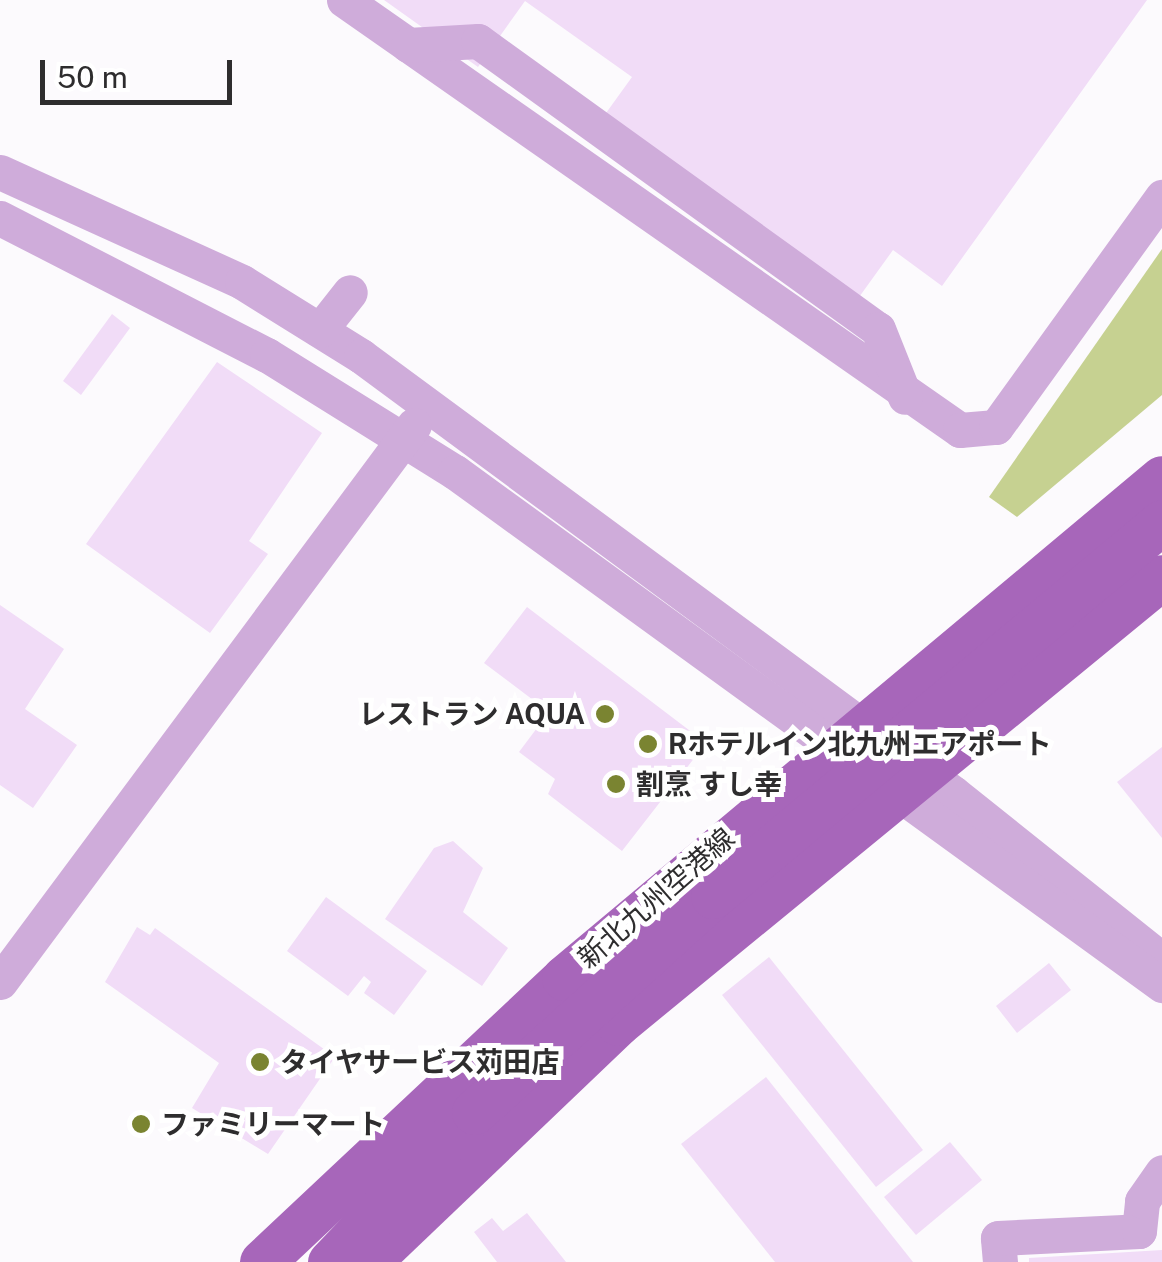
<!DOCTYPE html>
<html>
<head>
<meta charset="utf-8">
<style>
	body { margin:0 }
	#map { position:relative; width:1162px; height:1262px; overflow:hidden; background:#fcfafd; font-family:"Public Sans","Noto Sans JP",sans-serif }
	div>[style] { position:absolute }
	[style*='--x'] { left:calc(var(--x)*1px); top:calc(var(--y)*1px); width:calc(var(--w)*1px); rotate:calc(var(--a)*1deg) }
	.green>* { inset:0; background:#c6d191 }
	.building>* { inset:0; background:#f1dcf7 }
	.minor>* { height:35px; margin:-17.5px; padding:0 17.5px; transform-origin:17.5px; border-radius:17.5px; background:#cfacda }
	.major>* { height:45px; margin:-22.5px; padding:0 22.5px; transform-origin:22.5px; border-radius:22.5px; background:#a766ba }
	.major-bridge>* { height:45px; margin:-22.5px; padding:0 22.5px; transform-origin:22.5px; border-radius:22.5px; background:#a766ba }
	.dots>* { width:28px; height:28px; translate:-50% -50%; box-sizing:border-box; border:5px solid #fff; border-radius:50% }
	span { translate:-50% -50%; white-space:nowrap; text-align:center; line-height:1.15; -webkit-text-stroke:10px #fff; paint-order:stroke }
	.poi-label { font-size:28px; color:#2e2d2e; font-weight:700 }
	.right { translate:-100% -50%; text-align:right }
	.left { translate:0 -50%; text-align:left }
	.street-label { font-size:28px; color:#2e2d2e }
	.scale { position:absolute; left:40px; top:60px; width:192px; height:45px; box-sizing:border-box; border:5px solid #2e2d2e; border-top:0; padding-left:12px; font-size:30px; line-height:35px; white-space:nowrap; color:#2e2d2e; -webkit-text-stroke:8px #fff; paint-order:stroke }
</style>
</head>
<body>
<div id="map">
	<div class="green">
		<div style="clip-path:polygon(1162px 249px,1162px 395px,1017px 517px,989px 497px)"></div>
	</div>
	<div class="building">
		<div style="clip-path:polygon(384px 0,1147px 0,942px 286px,893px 250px,844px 318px,588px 138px,632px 77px,525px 1px,478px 67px)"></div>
		<div style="clip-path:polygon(112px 314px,130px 328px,81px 395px,63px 381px)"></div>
		<div style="clip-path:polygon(217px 362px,322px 433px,249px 541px,268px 554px,210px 633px,86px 544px)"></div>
		<div style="clip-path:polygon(0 605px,64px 649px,25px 709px,77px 745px,33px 808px,0 785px)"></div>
		<div style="clip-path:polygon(527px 607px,706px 743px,622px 851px,548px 794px,555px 779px,519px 752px,549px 712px,484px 663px)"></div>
		<div style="clip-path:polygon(1162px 747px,1162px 838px,1117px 782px)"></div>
		<div style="clip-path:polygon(453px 841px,483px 868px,463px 912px,508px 948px,482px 986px,385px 919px,434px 848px)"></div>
		<div style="clip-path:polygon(326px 897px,427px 971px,394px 1015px,364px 993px,371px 982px,364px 976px,348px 996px,287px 951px)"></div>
		<div style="clip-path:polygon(137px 927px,150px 935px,155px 928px,335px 1057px,268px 1154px,192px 1108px,219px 1063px,105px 982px)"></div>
		<div style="clip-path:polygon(769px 957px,923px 1150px,876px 1187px,722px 995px)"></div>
		<div style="clip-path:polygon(1049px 963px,1071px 990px,1017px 1033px,996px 1006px)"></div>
		<div style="clip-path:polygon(766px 1077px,913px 1262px,775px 1262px,681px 1144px)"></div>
		<div style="clip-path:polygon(950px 1142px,982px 1180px,916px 1235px,884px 1197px)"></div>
		<div style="clip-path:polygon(527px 1213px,566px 1262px,497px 1262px,474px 1232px,492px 1218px,503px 1231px)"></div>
		<div style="clip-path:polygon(1162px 1250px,1162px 1262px,1029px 1262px,1029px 1258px)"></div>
	</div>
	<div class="minor">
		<div style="--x:344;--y:0;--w:751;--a:34.92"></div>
		<div style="--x:960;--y:430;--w:36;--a:-5"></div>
		<div style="--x:996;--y:427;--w:284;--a:-54.2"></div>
		<div style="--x:408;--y:45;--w:70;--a:-3.3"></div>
		<div style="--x:478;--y:41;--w:493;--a:35.8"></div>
		<div style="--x:878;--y:329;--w:73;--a:68.3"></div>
		<div style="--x:0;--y:172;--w:266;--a:24.4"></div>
		<div style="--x:242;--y:282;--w:140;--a:31.9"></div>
		<div style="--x:361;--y:356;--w:736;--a:36.43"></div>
		<div style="--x:953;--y:793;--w:268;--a:38.6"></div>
		<div style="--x:0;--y:218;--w:300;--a:27.2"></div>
		<div style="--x:267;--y:355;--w:221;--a:31.9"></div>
		<div style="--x:455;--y:472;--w:874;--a:35.96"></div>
		<div style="--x:320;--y:330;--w:48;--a:-51.7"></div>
		<div style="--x:0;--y:982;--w:694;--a:-53.38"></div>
		<div style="--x:1000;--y:1262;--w:24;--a:-95"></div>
		<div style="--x:998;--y:1238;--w:141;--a:-2.8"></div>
		<div style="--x:1139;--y:1231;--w:30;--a:-84"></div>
		<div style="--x:1142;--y:1201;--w:35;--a:-55"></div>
	</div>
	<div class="major">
		<div style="--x:262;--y:1262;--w:415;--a:-43.2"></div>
		<div style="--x:564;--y:978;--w:779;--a:-39.9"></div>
		<div style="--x:368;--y:1262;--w:346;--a:-43.7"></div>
		<div style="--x:618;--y:1023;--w:703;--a:-39.35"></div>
	</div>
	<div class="major-bridge">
		<div style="--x:330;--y:1262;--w:208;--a:-46.2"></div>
		<div style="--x:474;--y:1112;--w:322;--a:-42.1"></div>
		<div style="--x:713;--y:896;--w:584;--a:-39.79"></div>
	</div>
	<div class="dots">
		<div style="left:605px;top:714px;background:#7a8431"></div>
		<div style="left:648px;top:744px;background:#7a8431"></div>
		<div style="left:616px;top:784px;background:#7a8431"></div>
		<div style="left:260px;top:1062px;background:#7a8431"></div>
		<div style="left:141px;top:1124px;background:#7a8431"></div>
	</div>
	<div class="poi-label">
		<span class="right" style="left:585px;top:714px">レストラン AQUA</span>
		<span class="left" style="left:668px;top:744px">Rホテルイン北九州エアポート</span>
		<span class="left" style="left:636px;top:784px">割烹 すし幸</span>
		<span class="left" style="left:280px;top:1062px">タイヤサービス苅田店</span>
		<span class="left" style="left:161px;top:1124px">ファミリーマート</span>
	</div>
	<div class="street-label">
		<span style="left:656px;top:898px;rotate:-41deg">新北九州空港線</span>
	</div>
	<div class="scale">50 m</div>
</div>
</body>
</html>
